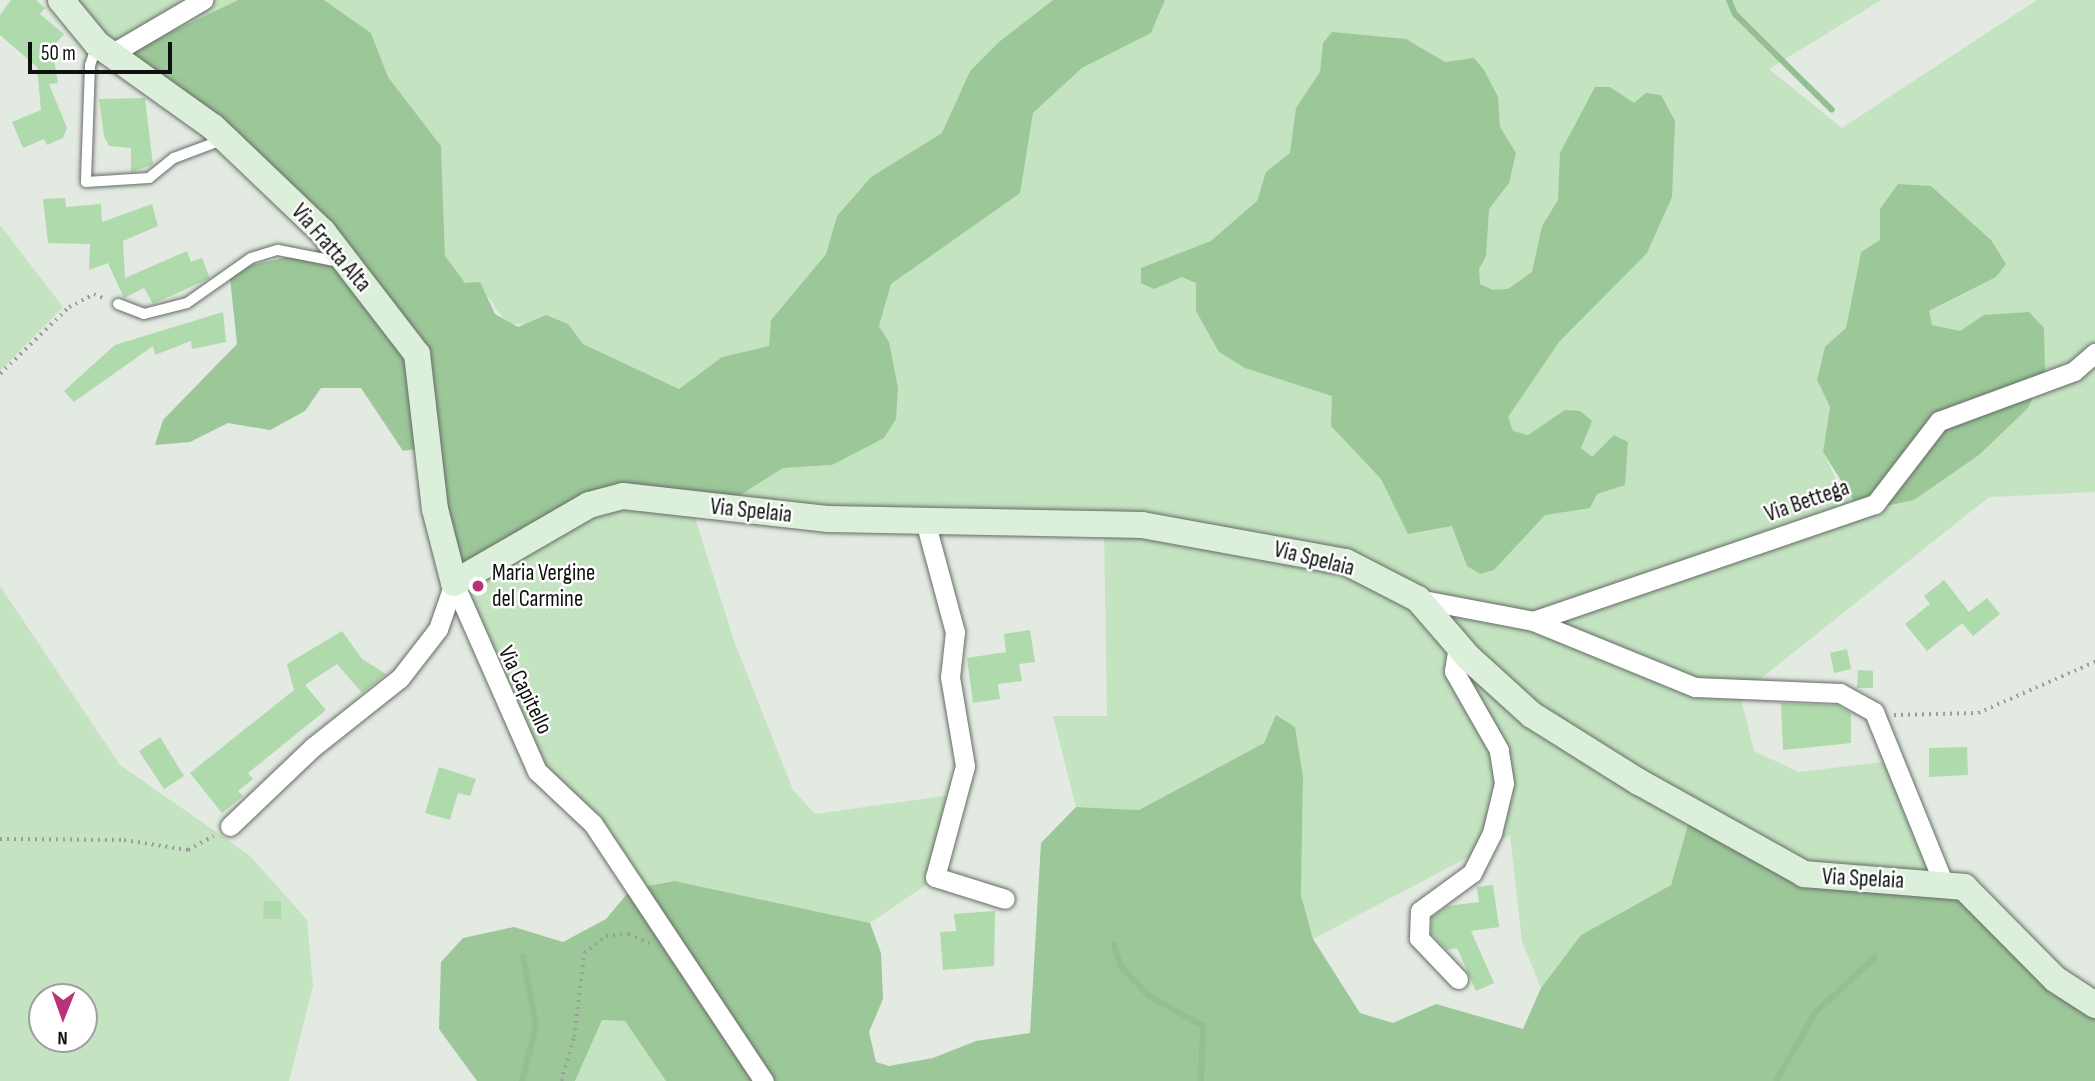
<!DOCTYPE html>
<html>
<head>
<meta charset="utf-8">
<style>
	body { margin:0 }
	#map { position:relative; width:2095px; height:1081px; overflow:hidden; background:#e2eae1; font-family:"Sofia Sans Condensed",sans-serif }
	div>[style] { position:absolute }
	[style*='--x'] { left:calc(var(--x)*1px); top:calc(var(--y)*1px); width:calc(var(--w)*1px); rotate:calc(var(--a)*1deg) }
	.green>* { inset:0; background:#c4e3c1 }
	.forest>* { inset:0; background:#9cc799 }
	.stream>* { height:6px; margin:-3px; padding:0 3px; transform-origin:3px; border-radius:3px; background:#94bf91 }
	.building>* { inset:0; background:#afdaab }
	.path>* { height:3.5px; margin-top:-1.75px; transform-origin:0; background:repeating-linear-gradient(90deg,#9aa099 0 2px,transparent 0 7px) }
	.roads { filter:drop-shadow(0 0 2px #656c65) drop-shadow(0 0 2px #656c65) }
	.lane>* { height:10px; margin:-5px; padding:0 5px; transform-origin:5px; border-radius:5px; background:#fff }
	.street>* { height:19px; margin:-9.5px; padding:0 9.5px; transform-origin:9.5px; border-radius:9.5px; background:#fff }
	.secondary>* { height:26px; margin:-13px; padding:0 13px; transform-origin:13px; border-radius:13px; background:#dcefdb }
	.dots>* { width:19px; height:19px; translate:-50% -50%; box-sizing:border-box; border:4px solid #fff; border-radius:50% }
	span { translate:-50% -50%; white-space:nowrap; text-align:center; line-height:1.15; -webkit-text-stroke:5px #fff; paint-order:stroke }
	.street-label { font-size:23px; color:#0d100d }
	.poi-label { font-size:23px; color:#0d100d }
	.left { translate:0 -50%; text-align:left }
	.north { position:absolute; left:28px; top:983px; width:70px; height:70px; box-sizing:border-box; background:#fff; border:2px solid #9e9f9e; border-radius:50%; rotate:181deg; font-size:19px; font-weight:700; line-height:28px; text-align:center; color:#0d100d }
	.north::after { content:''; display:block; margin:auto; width:24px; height:32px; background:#b83378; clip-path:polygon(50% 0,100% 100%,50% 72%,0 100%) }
	.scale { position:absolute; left:28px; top:42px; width:144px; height:32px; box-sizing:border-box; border:4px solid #0d100d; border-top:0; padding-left:9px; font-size:21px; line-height:24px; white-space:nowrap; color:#0d100d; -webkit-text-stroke:5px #fff; paint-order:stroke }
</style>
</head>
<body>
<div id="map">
	<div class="green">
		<div style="clip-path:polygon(62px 0,238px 0,119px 57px)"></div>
		<div style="clip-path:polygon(324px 0,1053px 0,970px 71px,942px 133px,871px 177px,837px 216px,826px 254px,771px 320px,769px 346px,722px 357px,679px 389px,583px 344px,568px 324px,507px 324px,489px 298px,452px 273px,445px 256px,441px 146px,388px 77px,371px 33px)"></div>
		<div style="clip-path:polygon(evenodd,1165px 0,1881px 0,1769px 69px,1842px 128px,2037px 0,2095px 0,2095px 492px,1989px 497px,1740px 695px,1754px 751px,1799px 772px,1883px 762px,1936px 883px,1846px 883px,1691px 815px,1671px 885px,1581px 935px,1541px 988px,1522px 942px,1510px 835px,1313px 939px,1301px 895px,1303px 777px,1277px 716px,1264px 743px,1139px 810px,1076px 807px,1053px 716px,1107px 716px,1104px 529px,718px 509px,783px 468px,832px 465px,898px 389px,889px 342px,879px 326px,891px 283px,1019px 193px,1033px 113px,1082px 68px,1151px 33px,1165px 0,1931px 186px,1961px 213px,1996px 277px,1928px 312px,1932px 325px,1960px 331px,1978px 325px,2035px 399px,1979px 455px,1914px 500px,1870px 512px,1839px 485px,1823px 452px,1830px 407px,1817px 380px,1825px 348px,1846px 328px,1861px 252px,1880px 240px,1880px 209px,1931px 186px)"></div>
		<div style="clip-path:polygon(0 225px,63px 307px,0 371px)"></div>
		<div style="clip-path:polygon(605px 502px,690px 502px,734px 641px,793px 790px,815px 814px,958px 794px,929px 883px,870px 923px,675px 881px,631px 889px,602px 833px,540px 774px,452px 580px)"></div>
		<div style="clip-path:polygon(evenodd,0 586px,120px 765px,249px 855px,307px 920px,313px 986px,289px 1081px,0 1081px,0 586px,42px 997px,84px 997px,84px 1039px,42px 1039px,42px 997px)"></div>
		<div style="clip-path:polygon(602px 1020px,625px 1021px,666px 1081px,575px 1081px)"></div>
	</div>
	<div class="forest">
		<div style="clip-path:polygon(238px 0,324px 0,371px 33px,388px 77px,441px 146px,445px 256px,465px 283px,480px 282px,495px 314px,518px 327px,546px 315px,568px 324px,583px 344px,679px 389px,722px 357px,769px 346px,771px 320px,826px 254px,837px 216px,871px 177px,942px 133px,970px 71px,999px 42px,1053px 0,1165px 0,1151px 33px,1082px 68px,1033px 113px,1020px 193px,891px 284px,879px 326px,889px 342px,898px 388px,896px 419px,884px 438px,832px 465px,783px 468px,718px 509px,605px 502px,452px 580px,428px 447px,403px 451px,361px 388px,321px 388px,305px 411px,270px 430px,228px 423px,190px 442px,155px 445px,163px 420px,237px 344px,230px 278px,247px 266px,324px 249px,119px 57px)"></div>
		<div style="clip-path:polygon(1332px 32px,1406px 39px,1445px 62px,1474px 58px,1484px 70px,1498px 97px,1500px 127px,1516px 153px,1509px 183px,1489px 209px,1486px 256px,1479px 269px,1480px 284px,1493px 290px,1508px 289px,1532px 272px,1542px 226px,1558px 200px,1560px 153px,1595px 87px,1610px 87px,1634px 103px,1646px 93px,1661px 95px,1675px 121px,1672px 197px,1647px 253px,1559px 342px,1508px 417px,1513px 431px,1528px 435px,1565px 410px,1580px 411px,1592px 421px,1581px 448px,1592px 457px,1614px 435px,1628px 442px,1625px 485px,1597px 494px,1590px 508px,1545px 515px,1494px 570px,1480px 574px,1467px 566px,1452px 526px,1408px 534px,1381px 479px,1331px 426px,1332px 396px,1245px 368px,1219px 352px,1196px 311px,1196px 283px,1182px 277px,1154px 289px,1141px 283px,1141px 268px,1211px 241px,1257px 201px,1266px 172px,1290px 153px,1296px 108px,1320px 72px,1323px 43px)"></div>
		<div style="clip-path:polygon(1898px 184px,1931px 186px,1991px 240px,2006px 264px,1996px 277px,1929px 311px,1932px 325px,1960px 331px,1984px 315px,2029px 312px,2044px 328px,2045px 374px,2028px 408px,1979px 455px,1914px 500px,1861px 512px,1823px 452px,1830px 407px,1817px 380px,1825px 347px,1846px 328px,1861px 252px,1880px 240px,1880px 209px)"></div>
		<div style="clip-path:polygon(1276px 715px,1295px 727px,1303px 777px,1301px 895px,1313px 939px,1360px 1013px,1393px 1023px,1436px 1004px,1523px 1029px,1541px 988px,1581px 935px,1671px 885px,1691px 814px,1786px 869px,1936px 883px,2095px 1003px,2095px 1081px,666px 1081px,625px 1021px,602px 1020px,575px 1081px,477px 1081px,439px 1029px,441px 962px,463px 938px,514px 927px,563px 942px,606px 919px,631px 889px,675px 881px,870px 923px,881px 953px,883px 999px,869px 1032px,876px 1062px,889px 1066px,933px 1058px,976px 1041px,1030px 1033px,1041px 843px,1076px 807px,1139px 810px,1264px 743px)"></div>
	</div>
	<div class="stream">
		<div style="--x:1729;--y:0;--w:15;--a:67"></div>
		<div style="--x:1735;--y:14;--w:136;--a:44.7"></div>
		<div style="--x:1114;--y:945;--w:21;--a:73"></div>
		<div style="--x:1120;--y:965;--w:42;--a:46.9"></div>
		<div style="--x:1149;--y:996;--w:62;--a:29.1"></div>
		<div style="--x:1203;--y:1026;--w:55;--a:92.1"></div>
		<div style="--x:522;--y:1081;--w:57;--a:-75.7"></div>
		<div style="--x:536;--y:1026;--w:71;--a:-100.5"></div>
		<div style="--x:1776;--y:1081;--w:78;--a:-60.2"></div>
		<div style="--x:1815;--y:1013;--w:81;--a:-43"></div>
	</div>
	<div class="building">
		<div style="clip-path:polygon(11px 0,36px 0,45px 8px,40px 14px,64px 34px,52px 48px,58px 83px,49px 84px,67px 128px,63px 138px,47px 145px,44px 139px,23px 148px,12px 122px,41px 110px,37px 67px,0 35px,0 15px)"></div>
		<div style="clip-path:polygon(145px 98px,153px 165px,131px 172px,131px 148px,109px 146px,104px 136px,99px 99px)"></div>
		<div style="clip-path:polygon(65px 198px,66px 207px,101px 204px,102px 222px,152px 204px,158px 226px,123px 241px,125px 278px,187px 251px,191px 262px,202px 258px,210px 278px,153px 304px,144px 288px,124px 298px,108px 263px,89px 270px,90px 244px,48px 243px,43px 199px)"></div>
		<div style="clip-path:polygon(223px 312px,226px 342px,192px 349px,191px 341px,155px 355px,153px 346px,74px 402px,64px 391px,115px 345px)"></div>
		<div style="clip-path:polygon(1944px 580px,1969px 612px,1987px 598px,2000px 614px,1973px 636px,1962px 623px,1927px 651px,1905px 624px,1930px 604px,1924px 596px)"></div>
		<div style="clip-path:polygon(1030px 630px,1035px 662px,1019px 664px,1022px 681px,998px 684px,1000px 699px,973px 703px,967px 658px,1006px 652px,1004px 634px)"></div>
		<div style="clip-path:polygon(342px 631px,362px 659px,386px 674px,362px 693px,337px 664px,305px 685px,326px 710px,248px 773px,253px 779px,238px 791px,243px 796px,222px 813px,190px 773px,294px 690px,287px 664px)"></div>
		<div style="clip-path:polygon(1847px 649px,1851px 669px,1834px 673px,1830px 653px)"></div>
		<div style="clip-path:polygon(1858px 670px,1873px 671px,1873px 688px,1857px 688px)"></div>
		<div style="clip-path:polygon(1781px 703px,1837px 705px,1851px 713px,1851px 743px,1783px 750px)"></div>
		<div style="clip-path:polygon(160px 737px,184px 776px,164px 789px,139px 751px)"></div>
		<div style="clip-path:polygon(1967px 747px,1968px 775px,1929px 777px,1929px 748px)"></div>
		<div style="clip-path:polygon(439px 767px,476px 779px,470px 796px,458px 793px,450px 820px,425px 813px)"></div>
		<div style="clip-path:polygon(1493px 885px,1499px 927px,1471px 931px,1494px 983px,1476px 991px,1457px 948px,1447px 950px,1431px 933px,1432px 917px,1447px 906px,1479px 902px,1477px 887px)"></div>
		<div style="clip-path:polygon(264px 901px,281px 901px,281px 919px,263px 919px)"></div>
		<div style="clip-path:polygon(995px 911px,994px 966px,943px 970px,940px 932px,956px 931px,954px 914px)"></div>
	</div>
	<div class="path">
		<div style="--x:0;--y:374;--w:96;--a:-44.2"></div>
		<div style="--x:69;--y:307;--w:28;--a:-27"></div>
		<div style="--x:94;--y:294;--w:13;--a:23"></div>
		<div style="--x:1894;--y:715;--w:84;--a:-1.4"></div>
		<div style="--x:1978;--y:713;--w:128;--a:-23.6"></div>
		<div style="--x:0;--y:839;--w:124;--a:0.5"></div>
		<div style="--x:124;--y:840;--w:65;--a:8.9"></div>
		<div style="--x:188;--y:850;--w:29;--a:-29"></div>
		<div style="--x:561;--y:1081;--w:46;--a:-73.5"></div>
		<div style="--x:574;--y:1037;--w:85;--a:-83.2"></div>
		<div style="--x:584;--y:953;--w:28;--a:-38"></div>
		<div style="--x:606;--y:936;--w:23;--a:-5"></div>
		<div style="--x:629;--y:934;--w:23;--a:25"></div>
	</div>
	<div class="roads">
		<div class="lane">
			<div style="--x:97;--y:44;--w:22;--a:108"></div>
			<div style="--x:90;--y:65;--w:117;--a:92"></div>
			<div style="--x:86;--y:182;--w:63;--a:-3.6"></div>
			<div style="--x:149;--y:178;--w:32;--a:-39"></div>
			<div style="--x:174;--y:158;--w:51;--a:-20.6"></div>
			<div style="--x:118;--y:304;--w:28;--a:21"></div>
			<div style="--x:144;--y:314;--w:44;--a:-14.3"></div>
			<div style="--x:187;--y:303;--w:78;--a:-35.1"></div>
			<div style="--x:251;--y:258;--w:28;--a:-17"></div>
			<div style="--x:278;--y:250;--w:68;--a:11"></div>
		</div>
		<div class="street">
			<div style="--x:111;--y:54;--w:107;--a:-30.4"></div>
			<div style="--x:925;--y:521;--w:115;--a:74.9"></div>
			<div style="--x:955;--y:632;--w:45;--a:96.3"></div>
			<div style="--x:950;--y:677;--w:90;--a:80.4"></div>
			<div style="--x:965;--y:766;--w:115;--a:105.1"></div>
			<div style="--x:935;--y:877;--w:73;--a:17.4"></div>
			<div style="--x:454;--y:583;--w:206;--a:66.2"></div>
			<div style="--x:537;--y:771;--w:77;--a:43.4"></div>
			<div style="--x:593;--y:824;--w:309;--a:56.4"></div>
			<div style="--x:1418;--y:599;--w:117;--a:10.8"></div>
			<div style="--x:1533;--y:621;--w:361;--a:-18.9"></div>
			<div style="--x:1875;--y:504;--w:105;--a:-52.4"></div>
			<div style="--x:1939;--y:421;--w:144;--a:-20.3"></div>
			<div style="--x:2074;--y:371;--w:28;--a:-41"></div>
			<div style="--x:1533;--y:621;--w:175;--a:22.2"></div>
			<div style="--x:1695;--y:687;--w:145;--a:2.4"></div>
			<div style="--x:1840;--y:693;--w:39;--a:29"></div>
			<div style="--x:1874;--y:712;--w:183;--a:67.9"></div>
			<div style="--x:230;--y:826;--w:115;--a:-43.6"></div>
			<div style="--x:313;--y:747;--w:111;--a:-38.4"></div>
			<div style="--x:400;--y:678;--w:62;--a:-52.2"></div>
			<div style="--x:438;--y:629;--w:49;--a:-70.8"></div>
			<div style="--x:1458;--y:979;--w:57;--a:-133.6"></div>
			<div style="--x:1419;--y:938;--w:27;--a:-88"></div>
			<div style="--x:1420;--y:911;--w:64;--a:-36.2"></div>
			<div style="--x:1472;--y:873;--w:45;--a:-63.4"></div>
			<div style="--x:1492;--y:833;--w:51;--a:-76.5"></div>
			<div style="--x:1504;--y:783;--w:33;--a:-99"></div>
			<div style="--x:1499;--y:750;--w:91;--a:-119.7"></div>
			<div style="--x:1454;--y:671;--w:25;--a:-81"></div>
		</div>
		<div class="secondary">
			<div style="--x:61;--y:0;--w:57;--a:50.7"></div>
			<div style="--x:97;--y:44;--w:143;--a:35.6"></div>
			<div style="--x:213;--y:127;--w:152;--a:43.7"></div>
			<div style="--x:323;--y:232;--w:154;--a:52.4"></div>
			<div style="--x:417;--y:354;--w:156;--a:83.4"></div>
			<div style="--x:435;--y:509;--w:76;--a:75.6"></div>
			<div style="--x:454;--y:583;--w:156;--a:-30"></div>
			<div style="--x:589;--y:505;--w:35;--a:-15"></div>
			<div style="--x:623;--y:496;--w:207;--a:6.4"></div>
			<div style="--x:829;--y:519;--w:313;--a:1.1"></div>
			<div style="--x:1142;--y:525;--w:207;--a:10.3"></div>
			<div style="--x:1346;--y:562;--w:81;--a:27.2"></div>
			<div style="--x:1418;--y:599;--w:77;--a:49.2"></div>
			<div style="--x:1468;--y:657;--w:86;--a:42.2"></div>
			<div style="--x:1532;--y:715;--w:126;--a:32.1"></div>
			<div style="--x:1639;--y:782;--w:189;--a:29.1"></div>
			<div style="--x:1804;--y:874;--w:161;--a:4.6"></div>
			<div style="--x:1964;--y:887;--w:129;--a:45.3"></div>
			<div style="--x:2055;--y:979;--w:48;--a:33"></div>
		</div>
	</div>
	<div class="dots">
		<div style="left:478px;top:586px;background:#b83378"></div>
	</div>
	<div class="street-label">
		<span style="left:331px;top:248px;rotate:49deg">Via Fratta Alta</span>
		<span style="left:1807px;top:501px;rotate:-19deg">Via Bettega</span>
		<span style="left:751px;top:511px;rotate:6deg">Via Spelaia</span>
		<span style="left:1314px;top:559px;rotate:14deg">Via Spelaia</span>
		<span style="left:525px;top:690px;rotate:64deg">Via Capitello</span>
		<span style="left:1863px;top:879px;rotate:3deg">Via Spelaia</span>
	</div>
	<div class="poi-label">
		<span class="left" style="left:492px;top:586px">Maria Vergine<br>del Carmine</span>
	</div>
	<div class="north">N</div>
	<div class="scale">50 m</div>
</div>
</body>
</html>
